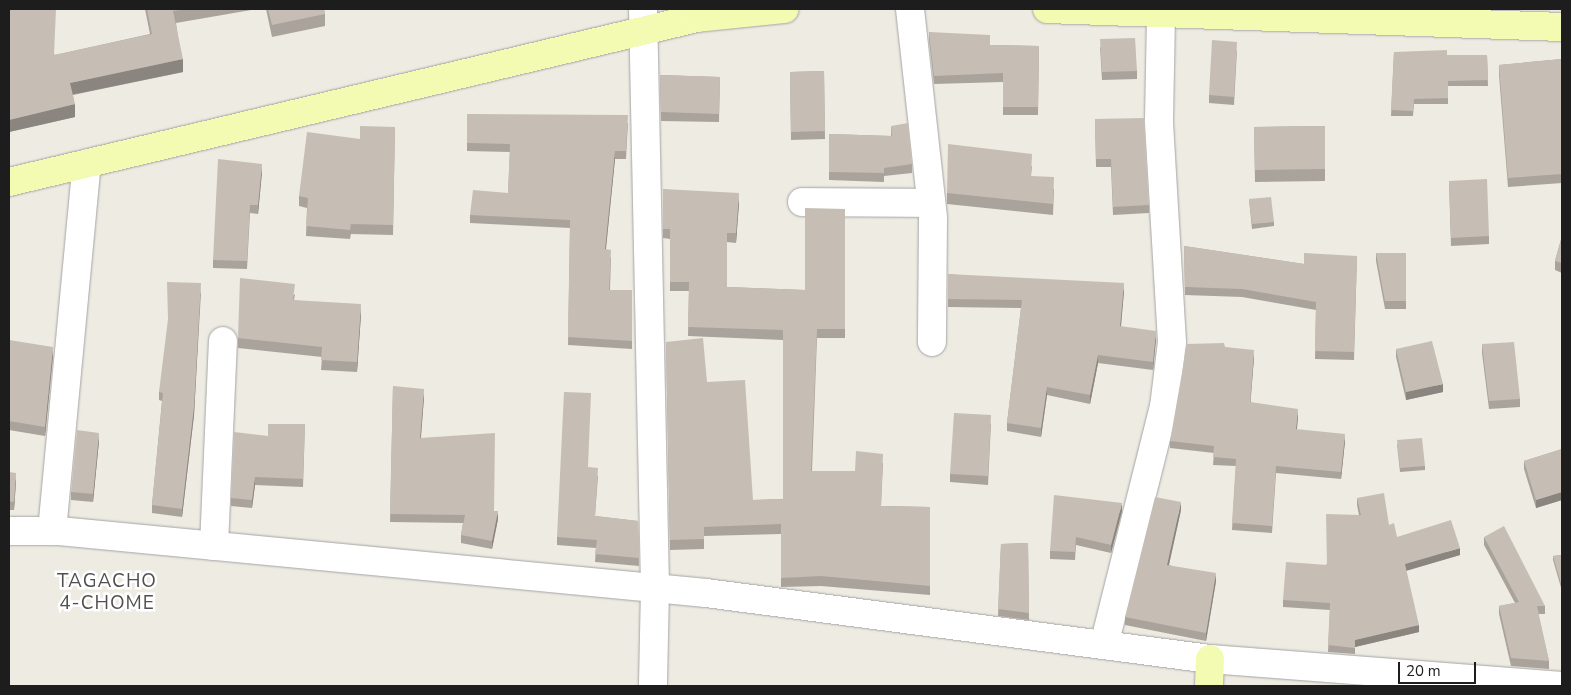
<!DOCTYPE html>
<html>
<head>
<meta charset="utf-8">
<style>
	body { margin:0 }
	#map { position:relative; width:1571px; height:695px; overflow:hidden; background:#eeebe2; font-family:"Nunito Sans",sans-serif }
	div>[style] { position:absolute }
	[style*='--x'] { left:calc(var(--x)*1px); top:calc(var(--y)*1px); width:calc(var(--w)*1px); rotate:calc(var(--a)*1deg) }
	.roads { filter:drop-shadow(0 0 1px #a4a4a4) drop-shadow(0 0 1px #a4a4a4) }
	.street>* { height:28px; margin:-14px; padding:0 14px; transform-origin:14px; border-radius:14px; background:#fff }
	.secondary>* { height:28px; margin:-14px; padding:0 14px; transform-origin:14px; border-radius:14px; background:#f3fbb3 }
	.wall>* { inset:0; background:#aaa39c }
	.shaded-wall>* { inset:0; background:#8b857f }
	.building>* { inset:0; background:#c6beb5 }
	span { translate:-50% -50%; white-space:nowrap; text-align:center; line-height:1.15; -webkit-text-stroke:5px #fff; paint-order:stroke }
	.neighbourhood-label { font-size:19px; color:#505050; letter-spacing:1px }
	.frame { position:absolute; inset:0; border:10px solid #1d1d1d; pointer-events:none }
	.scale { position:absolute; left:1398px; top:662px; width:78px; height:22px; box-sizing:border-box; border:2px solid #1d1d1d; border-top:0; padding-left:6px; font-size:15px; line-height:18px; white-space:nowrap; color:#1d1d1d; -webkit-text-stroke:4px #fff; paint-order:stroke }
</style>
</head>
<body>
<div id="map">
	<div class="roads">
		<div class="street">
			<div style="--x:643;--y:9;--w:579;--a:88.81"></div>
			<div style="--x:655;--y:588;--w:98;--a:91.2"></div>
			<div style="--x:910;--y:9;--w:211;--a:83.7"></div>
			<div style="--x:933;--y:219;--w:123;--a:90.5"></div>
			<div style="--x:802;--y:202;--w:129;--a:0.4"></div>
			<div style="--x:9;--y:531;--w:50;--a:0"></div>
			<div style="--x:59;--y:531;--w:650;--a:5.47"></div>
			<div style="--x:706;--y:593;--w:508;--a:7.46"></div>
			<div style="--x:1210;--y:659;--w:353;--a:4.4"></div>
			<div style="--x:52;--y:531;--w:369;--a:-84.6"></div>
			<div style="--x:214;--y:546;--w:205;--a:-87.5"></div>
			<div style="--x:1104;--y:645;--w:245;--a:-75.9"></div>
			<div style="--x:1164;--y:407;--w:65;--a:-83"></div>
			<div style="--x:1172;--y:342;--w:222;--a:-93.4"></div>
			<div style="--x:1159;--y:120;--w:108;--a:-88.9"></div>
		</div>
		<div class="secondary">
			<div style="--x:1047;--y:9;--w:515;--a:2"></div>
			<div style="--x:9;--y:182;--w:707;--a:-13.41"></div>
			<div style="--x:697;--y:18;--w:88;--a:-5.8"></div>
			<div style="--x:1209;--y:686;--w:27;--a:-88"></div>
		</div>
	</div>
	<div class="wall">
		<div style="clip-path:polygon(9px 9px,55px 55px,150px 34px,145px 9px,257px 9px,176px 23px,183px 72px,73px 95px,75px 117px,9px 132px)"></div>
		<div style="clip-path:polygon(266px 9px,324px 9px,325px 14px,325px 26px,272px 37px)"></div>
		<div style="clip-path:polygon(929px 32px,990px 45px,1039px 46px,1038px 115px,1003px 115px,1003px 82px,934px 84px,929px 40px)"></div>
		<div style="clip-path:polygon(1100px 47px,1137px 71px,1137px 79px,1102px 80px)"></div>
		<div style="clip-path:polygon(1237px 50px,1234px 105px,1209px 103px,1209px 95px)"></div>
		<div style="clip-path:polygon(1394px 52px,1447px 55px,1487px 55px,1488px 86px,1448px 86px,1448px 104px,1414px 104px,1413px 116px,1391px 116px)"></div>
		<div style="clip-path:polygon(1562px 59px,1562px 183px,1508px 187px,1499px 75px,1499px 65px)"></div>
		<div style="clip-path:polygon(824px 71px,825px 139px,791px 140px,790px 72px)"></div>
		<div style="clip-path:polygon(660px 75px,720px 77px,719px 122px,661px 121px)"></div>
		<div style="clip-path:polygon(467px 114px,628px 123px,626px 159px,615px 159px,606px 249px,611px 258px,610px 290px,632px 290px,632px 349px,568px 345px,570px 228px,470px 223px,470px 215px,508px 193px,510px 152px,467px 151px)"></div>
		<div style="clip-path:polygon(1095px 119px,1149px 205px,1149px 213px,1113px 215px,1111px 167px,1096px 167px)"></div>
		<div style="clip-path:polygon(891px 126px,912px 164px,912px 173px,884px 176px,884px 182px,829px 180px,829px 134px,891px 136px)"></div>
		<div style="clip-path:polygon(1325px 126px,1325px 181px,1255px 182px,1254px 127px)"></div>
		<div style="clip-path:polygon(395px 127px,393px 235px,351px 234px,350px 239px,306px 236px,307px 208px,299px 206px,299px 196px,360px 139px)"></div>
		<div style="clip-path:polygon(1032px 166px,1031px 176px,1054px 189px,1053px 215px,947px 204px,947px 193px)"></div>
		<div style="clip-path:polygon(262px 172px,258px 214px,250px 213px,247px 269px,213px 268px,213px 260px)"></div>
		<div style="clip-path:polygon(1449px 181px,1489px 236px,1489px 244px,1451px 246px)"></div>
		<div style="clip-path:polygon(663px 189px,739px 203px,736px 243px,727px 242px,727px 287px,805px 290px,845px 209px,845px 338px,817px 338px,812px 471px,855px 471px,883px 463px,881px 506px,930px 507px,930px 595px,821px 586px,781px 587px,781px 534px,704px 536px,704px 549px,670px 550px,666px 342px,707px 382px,753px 500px,783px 499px,783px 340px,688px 336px,689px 291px,670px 291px,670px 239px,663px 238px)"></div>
		<div style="clip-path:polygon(1249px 199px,1274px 222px,1274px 226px,1252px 229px)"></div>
		<div style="clip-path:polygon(1562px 236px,1562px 273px,1555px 270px,1555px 261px)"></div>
		<div style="clip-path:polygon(1184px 246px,1304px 264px,1357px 256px,1354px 360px,1315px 359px,1316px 310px,1242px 297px,1185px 295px)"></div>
		<div style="clip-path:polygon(1376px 253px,1406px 253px,1406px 309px,1385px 309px,1376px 261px)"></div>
		<div style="clip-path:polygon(948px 274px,1124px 291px,1121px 327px,1156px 339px,1153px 370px,1098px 363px,1090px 404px,1047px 395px,1041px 437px,1007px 431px,1007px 423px,1021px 308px,948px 307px)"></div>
		<div style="clip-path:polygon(201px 292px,194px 415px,182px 517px,152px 513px,152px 505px,162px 401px,159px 400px,159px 392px)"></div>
		<div style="clip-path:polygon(295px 294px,294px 300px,361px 314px,357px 372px,321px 370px,322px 357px,238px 348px,238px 338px)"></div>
		<div style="clip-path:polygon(9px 340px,53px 356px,45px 436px,9px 430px)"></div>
		<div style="clip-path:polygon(1482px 344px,1520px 399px,1520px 407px,1489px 409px,1482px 353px)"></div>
		<div style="clip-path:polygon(1225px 347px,1254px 357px,1250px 402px,1298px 416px,1297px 430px,1345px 441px,1341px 479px,1276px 473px,1272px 533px,1232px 530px,1236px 466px,1213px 465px,1214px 453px,1170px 448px,1170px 441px)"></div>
		<div style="clip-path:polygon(1396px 349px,1443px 392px,1406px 400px,1396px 357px)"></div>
		<div style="clip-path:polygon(393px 386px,424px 397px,421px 438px,494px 511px,498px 519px,492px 549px,461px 543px,461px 535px,463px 523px,390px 522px)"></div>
		<div style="clip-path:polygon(991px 423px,988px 485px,950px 482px,950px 474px)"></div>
		<div style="clip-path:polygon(305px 424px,303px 487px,255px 485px,252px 508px,231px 506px,231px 498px)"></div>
		<div style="clip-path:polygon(99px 441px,93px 502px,71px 500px,71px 492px)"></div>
		<div style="clip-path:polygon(1397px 444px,1425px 466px,1425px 470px,1400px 472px)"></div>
		<div style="clip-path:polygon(1562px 449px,1562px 500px,1536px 508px,1524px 469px,1524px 461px)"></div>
		<div style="clip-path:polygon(589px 467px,598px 476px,595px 516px,638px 521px,639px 566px,595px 562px,596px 548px,557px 545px,557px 537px)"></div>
		<div style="clip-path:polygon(9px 472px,16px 481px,14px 510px,9px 510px)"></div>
		<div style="clip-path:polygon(1357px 498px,1389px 525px,1397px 537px,1460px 555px,1406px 571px,1419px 632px,1355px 647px,1355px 654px,1328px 652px,1330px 610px,1283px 607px,1283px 600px,1326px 565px,1359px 515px,1357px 505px)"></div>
		<div style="clip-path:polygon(1181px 510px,1169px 565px,1216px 581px,1206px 641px,1125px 625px,1125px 617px)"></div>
		<div style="clip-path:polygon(1122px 511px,1111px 553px,1076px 545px,1075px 560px,1050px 559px,1050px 551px)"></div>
		<div style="clip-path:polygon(1484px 537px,1545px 606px,1545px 614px,1538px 614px,1549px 661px,1549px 669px,1511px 666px,1499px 614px,1499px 606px,1515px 603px,1484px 545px)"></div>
		<div style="clip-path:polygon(1028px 543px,1029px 620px,998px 616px,1001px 544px)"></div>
		<div style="clip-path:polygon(1562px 555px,1562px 591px,1553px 560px,1553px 556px)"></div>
	</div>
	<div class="shaded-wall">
		<div style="clip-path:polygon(183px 59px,183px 72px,70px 95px,70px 83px)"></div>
		<div style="clip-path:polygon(75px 104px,75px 117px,9px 132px,9px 120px)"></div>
		<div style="clip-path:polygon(615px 151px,615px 159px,605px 257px,605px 249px)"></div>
		<div style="clip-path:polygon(262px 164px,262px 172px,258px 214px,258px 205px)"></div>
		<div style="clip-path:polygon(739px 193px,739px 203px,736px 243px,736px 233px)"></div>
		<div style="clip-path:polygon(201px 283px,194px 415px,182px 517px,182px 509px)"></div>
		<div style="clip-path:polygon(1124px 283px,1124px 291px,1120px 335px,1120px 326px)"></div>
		<div style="clip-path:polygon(361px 304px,361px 314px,357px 372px,357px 362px)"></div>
		<div style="clip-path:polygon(1156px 331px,1156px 339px,1153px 370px,1153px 362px)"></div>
		<div style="clip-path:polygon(53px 347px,53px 356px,45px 436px,45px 427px)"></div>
		<div style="clip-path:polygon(1254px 350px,1254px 357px,1250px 409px,1250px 402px)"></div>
		<div style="clip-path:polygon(1098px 355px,1098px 363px,1090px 404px,1090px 395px)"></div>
		<div style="clip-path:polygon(1443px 384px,1443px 392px,1406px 400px,1406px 392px)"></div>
		<div style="clip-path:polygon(1047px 387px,1047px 395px,1041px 437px,1041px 428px)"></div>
		<div style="clip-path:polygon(424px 389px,424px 397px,420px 446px,420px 438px)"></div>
		<div style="clip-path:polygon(1298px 409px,1298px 416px,1296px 437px,1296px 429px)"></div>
		<div style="clip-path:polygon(99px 433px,99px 441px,93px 502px,93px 494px)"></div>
		<div style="clip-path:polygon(1345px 434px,1345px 441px,1341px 479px,1341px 472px)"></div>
		<div style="clip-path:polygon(16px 473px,16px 481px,14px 510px,14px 502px)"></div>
		<div style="clip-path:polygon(255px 477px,255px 485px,252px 508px,252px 500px)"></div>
		<div style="clip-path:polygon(1562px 492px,1562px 500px,1536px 508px,1536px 500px)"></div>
		<div style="clip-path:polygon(1181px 502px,1181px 510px,1167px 573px,1167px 565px)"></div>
		<div style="clip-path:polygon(1122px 503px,1122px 511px,1111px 553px,1111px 545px)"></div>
		<div style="clip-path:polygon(498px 511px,498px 519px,492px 549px,492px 541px)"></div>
		<div style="clip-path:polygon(1460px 548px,1460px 555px,1405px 571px,1405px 564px)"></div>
		<div style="clip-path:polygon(1216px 573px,1216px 581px,1206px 641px,1206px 633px)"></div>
		<div style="clip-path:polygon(1419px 625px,1419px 632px,1355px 647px,1355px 654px,1355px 640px)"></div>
	</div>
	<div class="building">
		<div style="clip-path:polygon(9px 9px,56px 9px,54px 55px,152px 34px,147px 9px,188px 9px,173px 11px,183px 59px,70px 83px,75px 104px,9px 120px)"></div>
		<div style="clip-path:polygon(268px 9px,324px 9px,325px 14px,272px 25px)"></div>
		<div style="clip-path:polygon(929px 32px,990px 35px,990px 45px,1039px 46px,1038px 107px,1003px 107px,1003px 73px,934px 76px)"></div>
		<div style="clip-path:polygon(1135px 38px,1137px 71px,1102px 72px,1100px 39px)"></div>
		<div style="clip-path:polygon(1212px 40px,1237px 42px,1234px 97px,1209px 95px)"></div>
		<div style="clip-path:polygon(1447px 50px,1447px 55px,1487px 55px,1488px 80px,1448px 81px,1448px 98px,1414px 99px,1413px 111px,1391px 110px,1394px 52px)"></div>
		<div style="clip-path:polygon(1562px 59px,1562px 174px,1508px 178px,1499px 65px)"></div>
		<div style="clip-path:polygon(824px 71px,825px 131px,791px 132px,790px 72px)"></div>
		<div style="clip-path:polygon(660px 75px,720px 77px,719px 114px,661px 112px)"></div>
		<div style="clip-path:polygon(467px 114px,628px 115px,626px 151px,615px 151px,605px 249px,611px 250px,609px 290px,632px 290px,632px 341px,568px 337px,570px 220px,470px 215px,473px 190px,508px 193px,510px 144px,467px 143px)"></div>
		<div style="clip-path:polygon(1144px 118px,1149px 205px,1113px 207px,1111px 159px,1096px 159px,1095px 119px)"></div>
		<div style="clip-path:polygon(908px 123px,912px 164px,884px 168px,884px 173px,829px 172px,829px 134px,892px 136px,891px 126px)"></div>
		<div style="clip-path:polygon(360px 126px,395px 127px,393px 225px,351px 224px,350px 230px,306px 226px,308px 198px,299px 196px,307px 132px,360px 139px)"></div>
		<div style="clip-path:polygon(1325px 126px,1325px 169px,1255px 170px,1254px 127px)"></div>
		<div style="clip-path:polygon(948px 144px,1032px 154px,1031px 176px,1054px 177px,1053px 204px,947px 193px)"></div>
		<div style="clip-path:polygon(218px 159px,262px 164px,258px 205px,250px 205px,247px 261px,213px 260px)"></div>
		<div style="clip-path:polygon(1487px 179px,1489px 236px,1451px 238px,1449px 181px)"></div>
		<div style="clip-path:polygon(663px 189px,739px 193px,736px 233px,727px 233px,727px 287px,805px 290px,805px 208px,845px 209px,845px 329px,817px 329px,811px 471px,855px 471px,856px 451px,883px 454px,881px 506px,930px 507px,930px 586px,821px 576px,781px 578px,781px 524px,704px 527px,704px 539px,670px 540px,666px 342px,703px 338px,707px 382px,745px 380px,753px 500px,783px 499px,783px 330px,688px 327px,689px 282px,670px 282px,670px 229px,663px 229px)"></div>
		<div style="clip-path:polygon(1271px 197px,1274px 222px,1252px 224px,1249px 199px)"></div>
		<div style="clip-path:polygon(1562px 236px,1562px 263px,1555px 261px)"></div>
		<div style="clip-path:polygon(1184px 246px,1304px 264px,1304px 253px,1357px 256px,1354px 352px,1315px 351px,1316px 302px,1242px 289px,1185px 287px)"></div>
		<div style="clip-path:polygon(1376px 253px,1406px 253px,1406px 301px,1385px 301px)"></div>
		<div style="clip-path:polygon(948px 274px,1124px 283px,1120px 326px,1156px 331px,1153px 362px,1098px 355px,1090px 395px,1047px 387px,1041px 428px,1007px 423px,1022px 300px,948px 299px)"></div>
		<div style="clip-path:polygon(240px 278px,295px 284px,293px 300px,361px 304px,357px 362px,321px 360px,322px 347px,238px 338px)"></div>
		<div style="clip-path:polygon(167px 282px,201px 283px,194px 407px,182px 509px,152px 505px,163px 393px,159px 392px,168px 319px)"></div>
		<div style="clip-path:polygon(9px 340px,53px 347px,45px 427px,9px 421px)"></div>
		<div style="clip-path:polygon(1432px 341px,1443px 384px,1406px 392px,1396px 349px)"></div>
		<div style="clip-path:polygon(1514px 342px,1520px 399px,1489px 401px,1482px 344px)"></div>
		<div style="clip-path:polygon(1224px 343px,1225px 347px,1254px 350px,1250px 402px,1298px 409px,1296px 429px,1345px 434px,1341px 472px,1276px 466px,1272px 526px,1232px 523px,1236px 459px,1213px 457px,1214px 446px,1170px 441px,1187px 344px)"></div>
		<div style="clip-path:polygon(393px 386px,424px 389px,420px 438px,495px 433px,494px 511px,498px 511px,492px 541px,461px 535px,465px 515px,390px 514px)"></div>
		<div style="clip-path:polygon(564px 392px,591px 393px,588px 467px,598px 468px,595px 516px,638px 521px,639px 558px,595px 554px,597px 540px,557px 537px)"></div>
		<div style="clip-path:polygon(954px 413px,991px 415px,988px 476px,950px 474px)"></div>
		<div style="clip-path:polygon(268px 424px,305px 424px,303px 479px,255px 477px,252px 500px,231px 498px,234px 432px,268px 436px)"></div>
		<div style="clip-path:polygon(77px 430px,99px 433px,93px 494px,71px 492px)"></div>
		<div style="clip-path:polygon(1422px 438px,1425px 466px,1400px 468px,1397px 440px)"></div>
		<div style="clip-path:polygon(1562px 449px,1562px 492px,1536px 500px,1524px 461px)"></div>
		<div style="clip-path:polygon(9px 472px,16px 473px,14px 502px,9px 501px)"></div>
		<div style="clip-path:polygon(1384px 493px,1389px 525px,1394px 523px,1397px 537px,1451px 520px,1460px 548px,1405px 564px,1419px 625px,1355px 640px,1355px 648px,1328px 645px,1330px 603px,1283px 600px,1286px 562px,1327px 565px,1326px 514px,1361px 515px,1357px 498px)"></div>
		<div style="clip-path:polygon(1054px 495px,1122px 503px,1111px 545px,1076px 537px,1075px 552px,1050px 551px)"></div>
		<div style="clip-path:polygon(1155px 497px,1181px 502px,1167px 565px,1216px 573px,1206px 633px,1125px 617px)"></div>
		<div style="clip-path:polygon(1504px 526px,1545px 606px,1537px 606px,1549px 661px,1511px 658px,1499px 606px,1519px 602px,1484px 537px)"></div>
		<div style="clip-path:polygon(1028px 543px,1029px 613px,998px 609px,1001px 544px)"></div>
		<div style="clip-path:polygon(1562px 555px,1562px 587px,1553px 556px)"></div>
	</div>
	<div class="neighbourhood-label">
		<span style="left:107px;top:593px">TAGACHO<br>4-CHOME</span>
	</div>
	<div class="frame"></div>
	<div class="scale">20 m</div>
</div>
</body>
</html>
